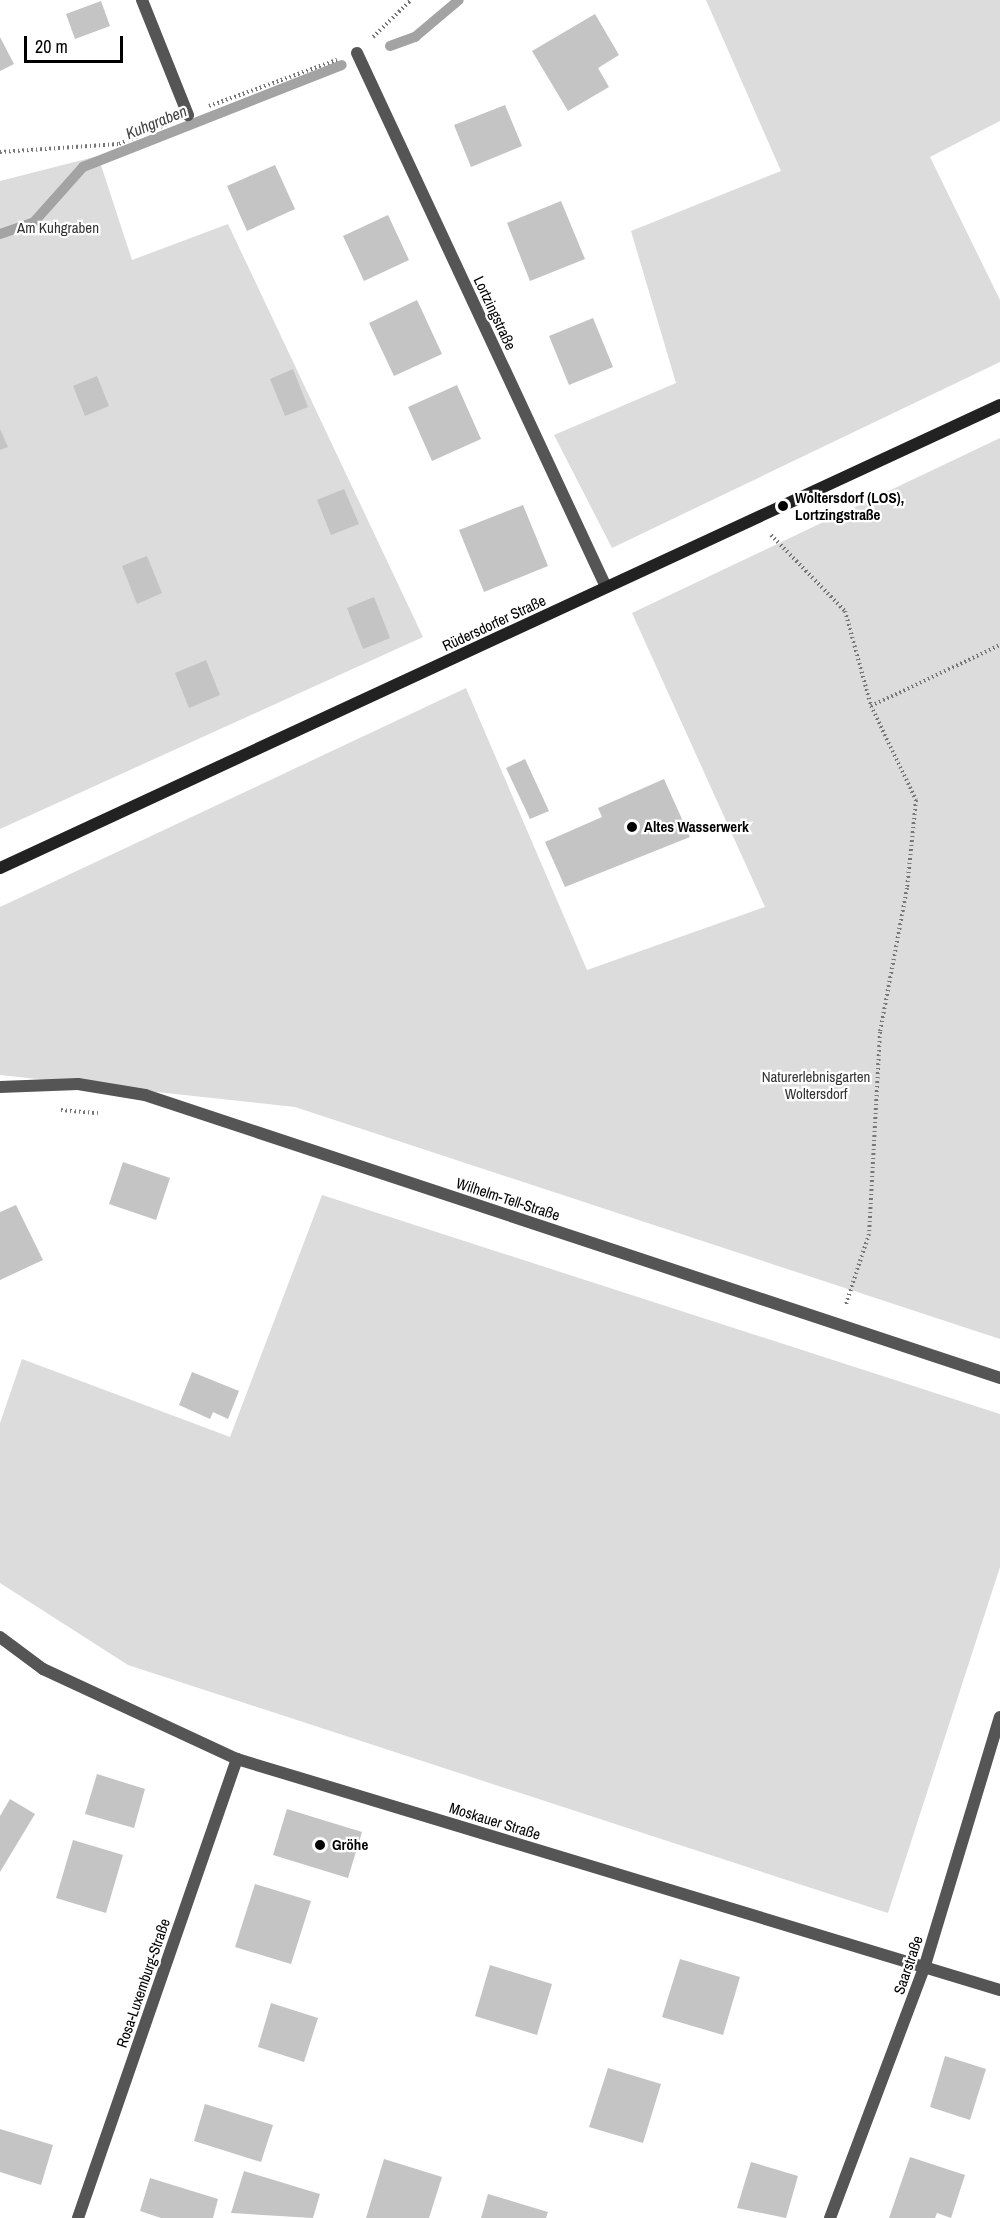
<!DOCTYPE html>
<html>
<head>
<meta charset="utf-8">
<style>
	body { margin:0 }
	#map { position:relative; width:1000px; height:2218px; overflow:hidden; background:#fff; font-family:"Archivo Narrow",sans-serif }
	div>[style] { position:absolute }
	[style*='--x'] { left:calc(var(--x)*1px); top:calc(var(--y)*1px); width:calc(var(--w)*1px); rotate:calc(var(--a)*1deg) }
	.green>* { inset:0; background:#dcdcdc }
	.stream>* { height:10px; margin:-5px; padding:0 5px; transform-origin:5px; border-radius:5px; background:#a3a3a3 }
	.building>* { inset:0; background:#c4c4c4 }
	.path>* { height:4px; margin-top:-2px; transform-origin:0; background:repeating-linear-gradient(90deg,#777 0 1.5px,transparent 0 4.5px) }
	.minor>* { height:12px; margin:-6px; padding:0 6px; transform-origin:6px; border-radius:6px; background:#555 }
	.secondary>* { height:12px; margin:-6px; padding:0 6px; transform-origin:6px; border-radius:6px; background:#222 }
	.dots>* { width:16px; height:16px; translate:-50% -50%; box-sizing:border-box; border:3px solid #fff; border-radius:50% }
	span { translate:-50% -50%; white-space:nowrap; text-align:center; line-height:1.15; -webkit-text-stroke:4.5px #fff; paint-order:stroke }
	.park-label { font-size:15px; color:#333 }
	.street-label { font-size:15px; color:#000 }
	.poi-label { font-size:15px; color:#000; font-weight:700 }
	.left { translate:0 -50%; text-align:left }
	.water-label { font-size:16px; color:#444; font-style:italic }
	.scale { position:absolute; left:24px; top:36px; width:99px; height:27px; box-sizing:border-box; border:3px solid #000; border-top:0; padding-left:8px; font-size:18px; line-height:21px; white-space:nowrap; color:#000; -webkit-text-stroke:4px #fff; paint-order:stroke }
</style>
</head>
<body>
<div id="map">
	<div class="green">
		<div style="clip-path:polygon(706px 0,1000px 0,1000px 121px,930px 157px,1000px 300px,1000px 362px,612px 548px,554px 435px,676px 383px,631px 231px,781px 171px)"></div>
		<div style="clip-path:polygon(98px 156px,132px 260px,228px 224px,423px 637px,0 829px,0 181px)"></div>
		<div style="clip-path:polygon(1000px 438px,1000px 1339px,295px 1107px,0 1075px,0 907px,466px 688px,587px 970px,765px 907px,632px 613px)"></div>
		<div style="clip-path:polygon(322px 1195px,1000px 1414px,1000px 1567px,888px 1913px,128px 1665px,0 1583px,0 1423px,22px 1359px,230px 1437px)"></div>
	</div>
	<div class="stream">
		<div style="--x:390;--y:46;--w:27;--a:-20"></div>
		<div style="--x:415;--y:37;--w:57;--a:-40.1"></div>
		<div style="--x:0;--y:234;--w:36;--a:-19"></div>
		<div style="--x:34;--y:222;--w:74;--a:-48.3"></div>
		<div style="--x:83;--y:167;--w:278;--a:-21.5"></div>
	</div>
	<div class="building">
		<div style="clip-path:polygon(101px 1px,110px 26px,75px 39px,66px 14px)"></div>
		<div style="clip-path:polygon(595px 14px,619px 55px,598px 68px,609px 87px,568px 111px,532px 51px)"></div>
		<div style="clip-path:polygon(0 37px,14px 64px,0 71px)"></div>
		<div style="clip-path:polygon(505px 105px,522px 146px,471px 167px,454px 125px)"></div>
		<div style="clip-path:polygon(275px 165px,295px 209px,247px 231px,227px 186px)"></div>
		<div style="clip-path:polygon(561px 201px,585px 259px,530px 281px,507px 223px)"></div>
		<div style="clip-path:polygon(388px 215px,409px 260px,364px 281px,343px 236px)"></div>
		<div style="clip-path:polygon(417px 300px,442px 354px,394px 376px,369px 323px)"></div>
		<div style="clip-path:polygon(593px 318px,613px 367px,569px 385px,549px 336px)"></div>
		<div style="clip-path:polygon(293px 369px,308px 407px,285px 416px,270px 379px)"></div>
		<div style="clip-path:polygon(97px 376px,109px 406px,85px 416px,73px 386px)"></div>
		<div style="clip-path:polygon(457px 385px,481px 439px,432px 461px,408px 407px)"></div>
		<div style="clip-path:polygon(0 429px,8px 447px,0 450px)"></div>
		<div style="clip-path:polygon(344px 489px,359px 524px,331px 535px,317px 500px)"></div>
		<div style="clip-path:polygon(523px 505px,548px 566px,484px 592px,459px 530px)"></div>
		<div style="clip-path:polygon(147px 556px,162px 593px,137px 604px,122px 566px)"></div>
		<div style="clip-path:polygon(374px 597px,390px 638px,363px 649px,347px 608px)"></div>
		<div style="clip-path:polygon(206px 660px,220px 695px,189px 708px,175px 673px)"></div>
		<div style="clip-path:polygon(525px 759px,549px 811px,530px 819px,506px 768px)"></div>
		<div style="clip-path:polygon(664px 779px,690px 837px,565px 887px,545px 842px,602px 817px,598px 808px)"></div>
		<div style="clip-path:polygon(123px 1162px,170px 1178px,156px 1220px,109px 1204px)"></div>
		<div style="clip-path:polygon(16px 1205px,43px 1260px,0 1280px,0 1212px)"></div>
		<div style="clip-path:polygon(192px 1372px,239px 1391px,228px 1419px,213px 1412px,210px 1419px,179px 1405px)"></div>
		<div style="clip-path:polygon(97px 1774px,145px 1789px,134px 1828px,85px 1814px)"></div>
		<div style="clip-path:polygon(10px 1799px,35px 1814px,0 1872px,0 1816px)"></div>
		<div style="clip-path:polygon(287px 1809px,362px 1832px,348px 1878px,273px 1855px)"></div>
		<div style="clip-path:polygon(73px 1840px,123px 1855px,106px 1913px,56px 1898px)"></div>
		<div style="clip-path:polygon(255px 1884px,311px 1901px,291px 1964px,235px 1947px)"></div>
		<div style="clip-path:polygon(680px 1959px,740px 1977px,723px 2035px,662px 2017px)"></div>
		<div style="clip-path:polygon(490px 1965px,552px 1984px,537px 2035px,475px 2016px)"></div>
		<div style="clip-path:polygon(271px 2003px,318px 2018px,304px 2062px,258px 2047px)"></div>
		<div style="clip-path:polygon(945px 2056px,986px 2069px,970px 2120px,930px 2107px)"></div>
		<div style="clip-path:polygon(608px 2068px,661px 2084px,643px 2143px,589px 2127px)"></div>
		<div style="clip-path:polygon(205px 2104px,273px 2125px,261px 2162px,194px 2141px)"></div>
		<div style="clip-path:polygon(0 2129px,53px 2145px,41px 2185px,0 2172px)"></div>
		<div style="clip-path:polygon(910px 2157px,965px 2175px,951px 2218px,937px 2213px,935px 2218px,889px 2218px)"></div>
		<div style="clip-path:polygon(384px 2159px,442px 2177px,429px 2218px,366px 2218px)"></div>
		<div style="clip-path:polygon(751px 2162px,798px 2176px,786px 2218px,737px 2208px)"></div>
		<div style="clip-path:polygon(244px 2171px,320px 2194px,313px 2218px,231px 2213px)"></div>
		<div style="clip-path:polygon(150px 2178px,218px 2199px,213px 2218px,161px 2218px,140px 2211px)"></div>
		<div style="clip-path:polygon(488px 2194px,548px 2212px,546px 2218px,481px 2218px)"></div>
	</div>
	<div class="path">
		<div style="--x:373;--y:37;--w:53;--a:-44.2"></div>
		<div style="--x:209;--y:106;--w:136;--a:-19.8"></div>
		<div style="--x:0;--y:152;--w:119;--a:-3.8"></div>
		<div style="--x:119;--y:144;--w:54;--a:-22.8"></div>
		<div style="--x:771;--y:535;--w:106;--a:45.8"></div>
		<div style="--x:845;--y:611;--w:98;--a:74.7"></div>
		<div style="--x:871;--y:706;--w:104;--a:64.4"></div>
		<div style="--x:916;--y:800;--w:88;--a:95.8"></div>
		<div style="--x:907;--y:888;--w:147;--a:100.6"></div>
		<div style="--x:880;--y:1032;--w:202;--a:93.1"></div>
		<div style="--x:869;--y:1234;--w:74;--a:108.2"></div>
		<div style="--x:871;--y:706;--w:143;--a:-25.3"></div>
		<div style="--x:61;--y:1110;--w:37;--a:5"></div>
	</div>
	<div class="minor">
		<div style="--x:142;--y:0;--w:124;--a:68.2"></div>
		<div style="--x:357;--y:53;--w:589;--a:65"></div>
		<div style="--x:0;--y:1087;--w:78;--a:-2.2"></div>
		<div style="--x:78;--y:1084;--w:68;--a:9.3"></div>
		<div style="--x:145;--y:1095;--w:901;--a:18.31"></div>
		<div style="--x:0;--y:1637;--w:54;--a:36.7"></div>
		<div style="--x:43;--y:1669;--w:214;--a:24.9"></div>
		<div style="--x:237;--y:1759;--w:797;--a:16.84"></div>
		<div style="--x:78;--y:2218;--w:486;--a:-70.9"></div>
		<div style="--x:830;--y:2218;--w:270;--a:-69.4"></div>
		<div style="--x:925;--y:1965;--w:259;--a:-73.2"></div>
	</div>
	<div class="secondary">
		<div style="--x:0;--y:868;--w:1102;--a:-24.84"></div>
	</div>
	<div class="dots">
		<div style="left:783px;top:506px;background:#000"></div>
		<div style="left:632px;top:827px;background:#000"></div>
		<div style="left:320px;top:1845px;background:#000"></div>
	</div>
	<div class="park-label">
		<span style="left:58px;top:228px">Am Kuhgraben</span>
		<span style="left:816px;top:1085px">Naturerlebnisgarten<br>Woltersdorf</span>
	</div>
	<div class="street-label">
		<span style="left:495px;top:313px;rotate:65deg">Lortzingstraße</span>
		<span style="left:494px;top:623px;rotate:-25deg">Rüdersdorfer Straße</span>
		<span style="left:508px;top:1199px;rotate:18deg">Wilhelm-Tell-Straße</span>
		<span style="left:495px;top:1821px;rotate:17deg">Moskauer Straße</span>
		<span style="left:908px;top:1965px;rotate:-71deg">Saarstraße</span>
		<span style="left:143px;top:1983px;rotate:-71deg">Rosa-Luxemburg-Straße</span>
	</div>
	<div class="poi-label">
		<span class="left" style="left:795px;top:506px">Woltersdorf (LOS),<br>Lortzingstraße</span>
		<span class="left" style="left:644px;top:827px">Altes Wasserwerk</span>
		<span class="left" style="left:332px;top:1845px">Gröhe</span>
	</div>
	<div class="water-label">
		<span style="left:156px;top:122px;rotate:-22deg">Kuhgraben</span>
	</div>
	<div class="scale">20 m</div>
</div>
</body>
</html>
